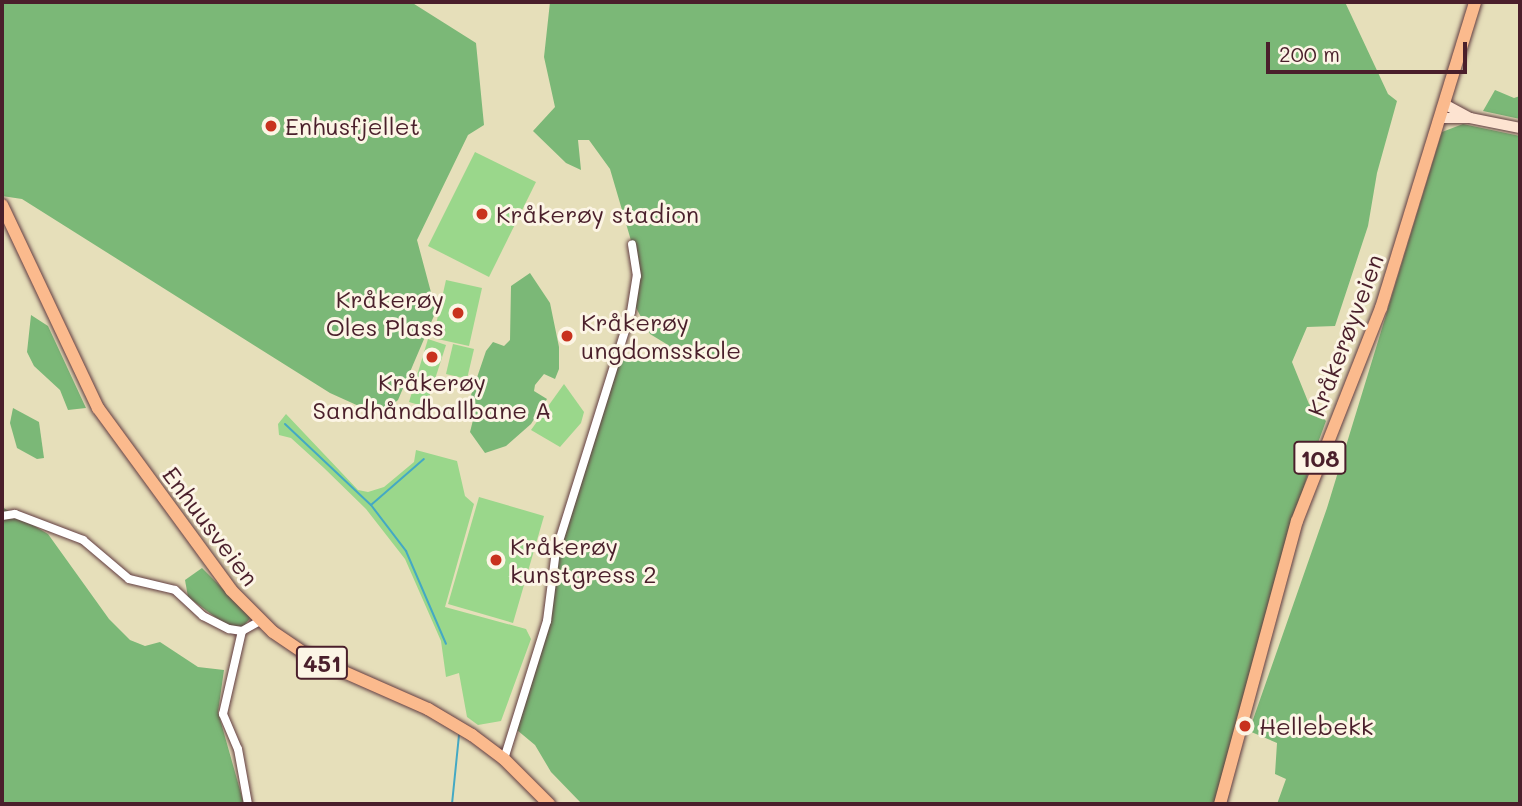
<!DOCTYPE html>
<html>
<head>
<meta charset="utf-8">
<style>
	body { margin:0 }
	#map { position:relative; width:1522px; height:806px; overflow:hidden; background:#e6dfba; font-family:Mali,sans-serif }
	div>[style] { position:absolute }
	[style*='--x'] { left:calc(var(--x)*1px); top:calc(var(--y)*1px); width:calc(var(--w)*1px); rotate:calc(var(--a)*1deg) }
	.green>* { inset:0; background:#9ad78b }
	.forest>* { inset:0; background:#7bb877 }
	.stream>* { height:2px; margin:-1px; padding:0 1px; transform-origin:1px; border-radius:1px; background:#44a9c4 }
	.roads { filter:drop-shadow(0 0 2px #613c40) drop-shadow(0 0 2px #613c40) }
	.minor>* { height:8px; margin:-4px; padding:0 4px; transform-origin:4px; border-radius:4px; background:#fff }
	.secondary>* { height:10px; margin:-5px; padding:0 5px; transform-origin:5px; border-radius:5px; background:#fde3d1 }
	.primary>* { height:12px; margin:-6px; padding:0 6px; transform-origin:6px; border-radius:6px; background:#fbba8d }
	.dots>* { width:19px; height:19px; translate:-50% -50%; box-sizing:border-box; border:4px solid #fcf5e5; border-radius:50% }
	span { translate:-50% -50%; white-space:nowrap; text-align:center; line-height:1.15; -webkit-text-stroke:6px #fcf5e5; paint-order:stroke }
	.shield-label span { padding:2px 5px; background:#fcf5e5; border:2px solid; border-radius:5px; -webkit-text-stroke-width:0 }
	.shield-label { font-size:23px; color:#4a1f2b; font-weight:700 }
	.poi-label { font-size:24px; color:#4a1f2b }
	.left { translate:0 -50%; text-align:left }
	.right { translate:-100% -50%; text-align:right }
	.street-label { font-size:24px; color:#4a1f2b }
	.frame { position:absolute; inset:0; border:4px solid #4a1f2b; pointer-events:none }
	.scale { position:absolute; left:1266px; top:42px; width:201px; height:32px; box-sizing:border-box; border:4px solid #4a1f2b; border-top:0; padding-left:9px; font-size:21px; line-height:24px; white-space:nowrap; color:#4a1f2b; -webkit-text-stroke:5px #fcf5e5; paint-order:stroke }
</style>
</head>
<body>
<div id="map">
	<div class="green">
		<div style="clip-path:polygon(475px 152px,536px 182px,489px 277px,428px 246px)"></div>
		<div style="clip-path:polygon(446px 280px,482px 288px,469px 346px,433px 338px)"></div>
		<div style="clip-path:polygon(428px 339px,446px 345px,426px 407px,409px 402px)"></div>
		<div style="clip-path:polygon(453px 344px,474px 349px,467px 379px,446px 374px)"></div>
		<div style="clip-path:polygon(564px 384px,584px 412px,581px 423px,560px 447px,531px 430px)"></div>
		<div style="clip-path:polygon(286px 414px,358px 490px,368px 492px,384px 487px,414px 462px,416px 450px,457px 461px,465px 496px,474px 504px,445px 607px,526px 629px,531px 639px,501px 721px,478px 725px,467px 717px,459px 673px,446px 677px,441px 641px,405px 559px,366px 509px,324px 468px,291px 438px,279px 435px,278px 424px)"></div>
		<div style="clip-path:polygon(479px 497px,544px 516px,513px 623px,448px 604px)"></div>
	</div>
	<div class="forest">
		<div style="clip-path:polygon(2px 2px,411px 2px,476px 43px,484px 125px,468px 135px,417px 240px,436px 311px,398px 400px,386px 410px,372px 412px,330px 393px,22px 199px,2px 196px)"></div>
		<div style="clip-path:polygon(550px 2px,1345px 2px,1388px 94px,1397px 101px,1377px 173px,1368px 226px,1335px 326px,1307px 327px,1292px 362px,1309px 404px,1326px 421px,1312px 459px,1214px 804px,582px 804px,551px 772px,535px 745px,517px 730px,547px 621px,551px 577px,616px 354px,664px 362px,668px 345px,650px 334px,633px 302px,637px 276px,632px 244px,610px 169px,589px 140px,578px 140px,581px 170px,566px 163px,533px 131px,555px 107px,544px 57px)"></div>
		<div style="clip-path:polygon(1495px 90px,1514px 98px,1520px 96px,1520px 119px,1483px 111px)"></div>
		<div style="clip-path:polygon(1463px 124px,1520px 136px,1520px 804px,1277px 804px,1286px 779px,1275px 774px,1277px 743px,1249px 731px,1327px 508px,1442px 132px)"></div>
		<div style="clip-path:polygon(530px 273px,550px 303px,559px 347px,559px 369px,555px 379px,544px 374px,535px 385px,534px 391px,547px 399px,531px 424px,506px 446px,485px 453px,470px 432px,473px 420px,467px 415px,468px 404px,486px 351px,493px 342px,504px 346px,510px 340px,511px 286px)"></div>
		<div style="clip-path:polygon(31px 315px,48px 326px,86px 408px,68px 410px,60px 390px,34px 366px,27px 352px)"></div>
		<div style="clip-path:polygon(13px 408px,39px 422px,44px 458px,37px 459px,17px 448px,10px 423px)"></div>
		<div style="clip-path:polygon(2px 507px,48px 534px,109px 619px,130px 640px,145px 646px,160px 642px,198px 667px,224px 670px,218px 712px,244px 804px,2px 804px)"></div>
		<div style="clip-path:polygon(202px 568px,251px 617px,243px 627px,226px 625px,188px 597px,185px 580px)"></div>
	</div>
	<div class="stream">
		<div style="--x:285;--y:424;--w:118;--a:43.3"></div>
		<div style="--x:371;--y:505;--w:58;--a:52.7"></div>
		<div style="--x:406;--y:551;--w:101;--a:66.7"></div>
		<div style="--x:371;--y:505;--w:70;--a:-41"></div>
		<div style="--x:452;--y:804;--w:69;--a:-84.2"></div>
	</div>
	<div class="roads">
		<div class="minor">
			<div style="--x:2;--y:516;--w:13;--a:-9"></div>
			<div style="--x:15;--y:514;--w:73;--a:20.9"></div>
			<div style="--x:83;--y:540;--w:60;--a:40.3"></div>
			<div style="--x:129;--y:579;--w:47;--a:13.4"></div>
			<div style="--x:175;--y:590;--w:38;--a:43"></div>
			<div style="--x:203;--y:616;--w:29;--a:27"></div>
			<div style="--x:229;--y:629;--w:13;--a:9"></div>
			<div style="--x:242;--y:631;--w:21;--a:-29"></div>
			<div style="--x:242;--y:631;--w:85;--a:102.9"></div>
			<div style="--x:223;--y:714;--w:38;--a:67"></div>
			<div style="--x:238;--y:749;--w:56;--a:79.7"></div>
			<div style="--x:504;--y:759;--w:145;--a:-72.7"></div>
			<div style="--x:547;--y:621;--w:71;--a:-82.7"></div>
			<div style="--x:556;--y:551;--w:250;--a:-72.6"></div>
			<div style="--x:631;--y:312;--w:36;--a:-81"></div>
			<div style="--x:637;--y:276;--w:32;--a:-99"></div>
		</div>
		<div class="secondary">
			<div style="--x:1444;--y:104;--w:30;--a:28"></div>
			<div style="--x:1440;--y:118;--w:30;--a:0"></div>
			<div style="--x:1470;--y:118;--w:51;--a:11.3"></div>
		</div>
		<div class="primary">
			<div style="--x:2;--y:205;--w:225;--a:64.7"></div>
			<div style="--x:98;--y:408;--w:225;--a:53.8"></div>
			<div style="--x:231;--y:590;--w:59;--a:45"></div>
			<div style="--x:273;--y:632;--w:45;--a:34"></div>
			<div style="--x:310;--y:657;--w:129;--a:23.8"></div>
			<div style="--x:428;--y:709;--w:51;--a:30.6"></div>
			<div style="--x:472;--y:735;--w:40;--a:37"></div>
			<div style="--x:504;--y:759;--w:64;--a:45"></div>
			<div style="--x:1220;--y:804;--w:293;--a:-74.8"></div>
			<div style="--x:1297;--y:521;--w:229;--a:-68.5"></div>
			<div style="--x:1381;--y:308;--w:320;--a:-72.9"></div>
		</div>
	</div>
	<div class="dots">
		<div style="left:271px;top:126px;background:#c8321e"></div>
		<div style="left:482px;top:214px;background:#c8321e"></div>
		<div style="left:458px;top:313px;background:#c8321e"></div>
		<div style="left:567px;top:336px;background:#c8321e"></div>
		<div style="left:432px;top:357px;background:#c8321e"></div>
		<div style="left:496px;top:560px;background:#c8321e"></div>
		<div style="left:1245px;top:726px;background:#c8321e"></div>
	</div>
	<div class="shield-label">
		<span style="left:1320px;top:458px">108</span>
		<span style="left:322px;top:663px">451</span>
	</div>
	<div class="poi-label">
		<span class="left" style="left:285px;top:126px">Enhusfjellet</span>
		<span class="left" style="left:496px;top:214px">Kråkerøy stadion</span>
		<span class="right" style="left:444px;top:313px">Kråkerøy<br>Oles Plass</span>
		<span class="left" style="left:581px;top:336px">Kråkerøy<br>ungdomsskole</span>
		<span style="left:432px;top:396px">Kråkerøy<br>Sandhåndballbane A</span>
		<span class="left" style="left:510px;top:560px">Kråkerøy<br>kunstgress 2</span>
		<span class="left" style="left:1259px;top:726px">Hellebekk</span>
	</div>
	<div class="street-label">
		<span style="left:1345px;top:335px;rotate:-69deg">Kråkerøyveien</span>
		<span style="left:211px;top:526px;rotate:53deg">Enhuusveien</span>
	</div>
	<div class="frame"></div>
	<div class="scale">200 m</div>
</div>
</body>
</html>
